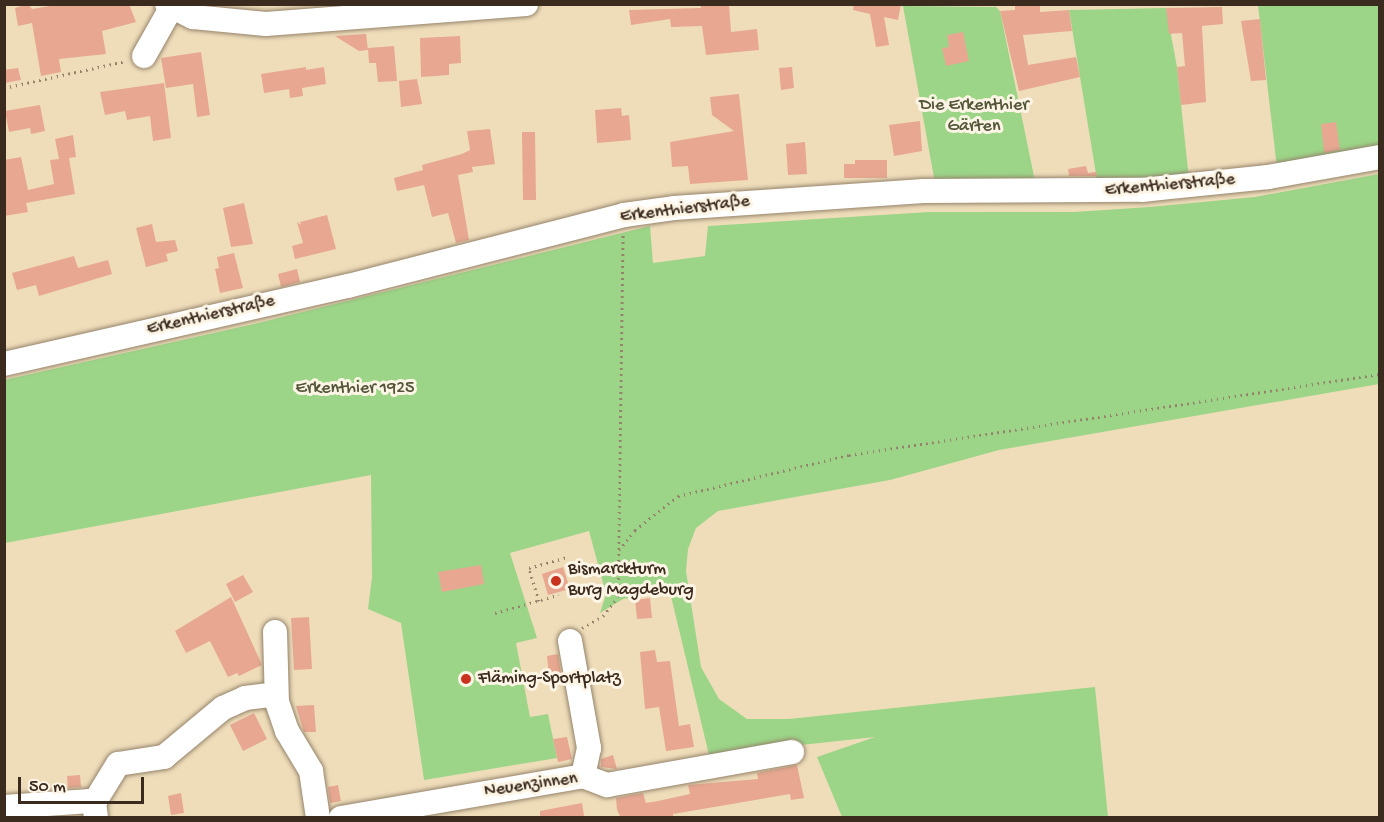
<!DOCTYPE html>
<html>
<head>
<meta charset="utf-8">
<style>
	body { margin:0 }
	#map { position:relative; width:1384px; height:822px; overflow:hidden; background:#efddba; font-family:"Gochi Hand",sans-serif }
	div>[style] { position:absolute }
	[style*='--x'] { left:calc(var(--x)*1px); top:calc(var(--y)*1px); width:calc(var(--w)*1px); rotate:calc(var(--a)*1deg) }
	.green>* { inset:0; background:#9cd588 }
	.building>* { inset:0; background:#e7a791 }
	.path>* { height:3px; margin-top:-1.5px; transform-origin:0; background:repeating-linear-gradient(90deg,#95846c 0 1.5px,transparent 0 6px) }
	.roads { filter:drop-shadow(0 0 2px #95846c) drop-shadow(0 0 2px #95846c) }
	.minor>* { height:24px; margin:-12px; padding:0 12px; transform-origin:12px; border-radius:12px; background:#fff }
	.dots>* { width:16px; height:16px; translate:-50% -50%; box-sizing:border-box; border:3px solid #fcf5e5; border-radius:50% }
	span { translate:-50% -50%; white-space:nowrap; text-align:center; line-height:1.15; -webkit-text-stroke:6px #fcf5e5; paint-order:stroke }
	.park-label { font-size:18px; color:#535538 }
	.street-label { font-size:18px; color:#3b2a1e }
	.poi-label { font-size:18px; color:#3b2a1e }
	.left { translate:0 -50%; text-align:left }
	.frame { position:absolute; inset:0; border:6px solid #3b2a1e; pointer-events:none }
	.scale { position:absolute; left:18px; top:777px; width:126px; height:27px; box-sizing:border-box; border:3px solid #3b2a1e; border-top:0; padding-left:8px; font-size:18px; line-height:21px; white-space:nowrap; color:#3b2a1e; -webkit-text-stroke:4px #fcf5e5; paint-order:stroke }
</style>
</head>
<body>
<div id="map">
	<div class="green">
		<div style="clip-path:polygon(1258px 5px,1379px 5px,1379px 150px,1277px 168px)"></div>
		<div style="clip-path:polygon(903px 6px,996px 7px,1000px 11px,1036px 186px,935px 183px)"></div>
		<div style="clip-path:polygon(1166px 8px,1177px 67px,1189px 179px,1098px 186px,1069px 10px)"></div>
		<div style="clip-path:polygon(1379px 174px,1379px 384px,999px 450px,890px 480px,718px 511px,696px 528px,688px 549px,686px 571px,701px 667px,719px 699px,747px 719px,789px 719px,1095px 687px,1108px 817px,842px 817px,817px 757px,875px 737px,709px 755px,670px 592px,623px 599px,600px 613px,606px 594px,589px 531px,510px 553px,537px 638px,516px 643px,530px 717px,548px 714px,557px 758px,424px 780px,401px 623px,368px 609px,372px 577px,371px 475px,5px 543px,4px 380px,258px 323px,650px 226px,653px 263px,705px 256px,708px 226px,929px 212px,1074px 212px,1150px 207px,1255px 197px)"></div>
	</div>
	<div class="building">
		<div style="clip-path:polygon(28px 4px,32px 9px,61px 4px,129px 4px,136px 22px,102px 31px,106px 54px,59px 59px,61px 72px,41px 76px,32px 23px,18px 26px,15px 8px)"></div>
		<div style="clip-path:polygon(700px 4px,729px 4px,731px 32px,757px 29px,759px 50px,706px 55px,702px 26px,671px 27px,670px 19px,631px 25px,629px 10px,701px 8px)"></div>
		<div style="clip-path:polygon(854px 4px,901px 4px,898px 20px,884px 17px,889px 45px,876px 47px,870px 14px,853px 10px)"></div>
		<div style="clip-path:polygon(1015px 4px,1040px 4px,1040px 12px,1069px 10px,1072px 31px,1023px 35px,1028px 65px,1076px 57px,1080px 77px,1019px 91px,1000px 11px,1015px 10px)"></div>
		<div style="clip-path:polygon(1222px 7px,1223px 24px,1202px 26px,1206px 102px,1181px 105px,1177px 67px,1185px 66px,1182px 33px,1169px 34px,1166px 8px)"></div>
		<div style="clip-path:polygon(1260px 19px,1266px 80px,1251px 81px,1241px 21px)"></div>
		<div style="clip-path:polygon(963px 32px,969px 61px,946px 66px,942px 48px,949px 47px,947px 35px)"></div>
		<div style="clip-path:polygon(366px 34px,368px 50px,359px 51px,335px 36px)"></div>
		<div style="clip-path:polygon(460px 36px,461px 63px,449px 64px,449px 75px,421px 77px,420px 38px)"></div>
		<div style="clip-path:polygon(394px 46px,397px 81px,378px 82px,376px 63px,369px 63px,368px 48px)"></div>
		<div style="clip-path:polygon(201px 52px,210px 115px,197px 117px,193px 84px,166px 88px,161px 58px)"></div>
		<div style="clip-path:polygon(306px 67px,306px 70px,324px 67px,326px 84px,302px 88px,303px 96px,290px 98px,289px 89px,264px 93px,261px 74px)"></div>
		<div style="clip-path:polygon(792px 67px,794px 88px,781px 90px,779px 68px)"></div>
		<div style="clip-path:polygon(18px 68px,21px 80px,4px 83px,4px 70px)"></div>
		<div style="clip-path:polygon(417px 79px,422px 104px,401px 107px,399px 81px)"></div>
		<div style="clip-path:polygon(164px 83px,171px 138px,153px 141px,150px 116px,127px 120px,125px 111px,105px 115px,100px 92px)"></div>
		<div style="clip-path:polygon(739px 94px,748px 180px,690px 184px,688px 166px,672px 167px,670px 142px,734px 131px,712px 115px,710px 97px)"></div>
		<div style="clip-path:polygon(40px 105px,45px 131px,31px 134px,30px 128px,9px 132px,5px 111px)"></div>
		<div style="clip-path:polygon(621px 108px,622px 116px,629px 115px,631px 140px,597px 143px,595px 110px)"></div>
		<div style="clip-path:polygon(920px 121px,922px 151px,894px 156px,889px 125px)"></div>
		<div style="clip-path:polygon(1336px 122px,1340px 150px,1324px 153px,1321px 124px)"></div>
		<div style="clip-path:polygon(490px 129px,495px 164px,472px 167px,473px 172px,458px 175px,469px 240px,456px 243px,448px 213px,432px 217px,424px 185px,397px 191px,394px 178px,423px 170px,422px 165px,462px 154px,470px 150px,467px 131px)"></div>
		<div style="clip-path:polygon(522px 132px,535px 132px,536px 200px,523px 200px)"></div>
		<div style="clip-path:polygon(73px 135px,76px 157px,69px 158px,75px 194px,26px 203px,28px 212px,4px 216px,4px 160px,21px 157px,28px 190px,54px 184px,50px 160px,59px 159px,55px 139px)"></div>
		<div style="clip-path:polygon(805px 142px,807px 174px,788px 175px,786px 144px)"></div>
		<div style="clip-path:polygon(855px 160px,887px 160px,887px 178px,844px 178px,844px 164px,855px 164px)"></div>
		<div style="clip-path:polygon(1086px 166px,1088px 173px,1096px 172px,1097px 176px,1069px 176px,1068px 169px)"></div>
		<div style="clip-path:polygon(244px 203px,253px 244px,231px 247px,223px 208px)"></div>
		<div style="clip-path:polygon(327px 215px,336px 249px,295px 259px,292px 246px,303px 243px,297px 222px,301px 225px,300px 222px)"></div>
		<div style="clip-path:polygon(152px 224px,156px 242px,175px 240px,178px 251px,166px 254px,168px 261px,146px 267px,136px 228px)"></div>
		<div style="clip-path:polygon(234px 253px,243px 288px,220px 293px,215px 269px,219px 268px,217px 257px)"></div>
		<div style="clip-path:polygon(74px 256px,78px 268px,108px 260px,112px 274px,39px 296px,36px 285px,17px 290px,12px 273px)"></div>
		<div style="clip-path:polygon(297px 269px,300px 282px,281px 287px,278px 274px)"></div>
		<div style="clip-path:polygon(481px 565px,484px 584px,442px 592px,438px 572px)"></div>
		<div style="clip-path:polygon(563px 567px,570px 589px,548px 595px,542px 574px)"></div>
		<div style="clip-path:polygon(243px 575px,253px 592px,235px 602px,226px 584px)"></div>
		<div style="clip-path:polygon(231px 597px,262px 665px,239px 676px,237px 673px,228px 677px,210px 641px,186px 653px,175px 631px)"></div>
		<div style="clip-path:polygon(650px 598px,652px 618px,637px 619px,635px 600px)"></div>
		<div style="clip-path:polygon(309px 617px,312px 669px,294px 670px,291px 618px)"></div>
		<div style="clip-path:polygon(655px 650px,657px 662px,670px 661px,679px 726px,690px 724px,694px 747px,666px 751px,659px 707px,645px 709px,640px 652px)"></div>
		<div style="clip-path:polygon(558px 654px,561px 673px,549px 676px,547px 656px)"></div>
		<div style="clip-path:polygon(314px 705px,316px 732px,304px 732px,296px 706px)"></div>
		<div style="clip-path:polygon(254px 713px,267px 739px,243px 751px,230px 725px)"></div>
		<div style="clip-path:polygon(567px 737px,572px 759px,558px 762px,553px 739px)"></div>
		<div style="clip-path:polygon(613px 755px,617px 769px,601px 767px,601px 759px)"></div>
		<div style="clip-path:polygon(797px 765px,804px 798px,791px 800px,790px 794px,673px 814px,673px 818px,621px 818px,617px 810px,616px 798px,643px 793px,646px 803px,658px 801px,690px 794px,688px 785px,758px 779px,757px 773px)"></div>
		<div style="clip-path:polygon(80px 775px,81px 787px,68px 788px,67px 776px)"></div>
		<div style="clip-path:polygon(338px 785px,341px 801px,330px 803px,328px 787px)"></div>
		<div style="clip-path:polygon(181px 793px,184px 813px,171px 815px,168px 796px)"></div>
		<div style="clip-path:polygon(582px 803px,584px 816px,540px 818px,540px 811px)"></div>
	</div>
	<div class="path">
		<div style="--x:4;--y:88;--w:125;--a:-12.5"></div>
		<div style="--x:619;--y:550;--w:26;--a:-51"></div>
		<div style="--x:635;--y:530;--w:55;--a:-38.3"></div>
		<div style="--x:678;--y:496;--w:176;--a:-13.5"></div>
		<div style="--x:849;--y:455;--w:537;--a:-8.67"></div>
		<div style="--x:539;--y:601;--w:34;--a:-107"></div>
		<div style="--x:529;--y:568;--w:40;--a:-16"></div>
		<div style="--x:495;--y:613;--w:66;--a:-15.9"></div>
		<div style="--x:582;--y:628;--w:24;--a:-30"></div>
		<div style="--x:603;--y:616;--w:24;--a:-52"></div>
		<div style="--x:618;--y:597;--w:362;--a:-89.2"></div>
	</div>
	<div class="roads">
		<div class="minor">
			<div style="--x:167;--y:4;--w:29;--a:27"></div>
			<div style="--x:193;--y:17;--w:73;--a:5.5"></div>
			<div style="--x:266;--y:24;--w:261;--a:-4.4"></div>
			<div style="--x:144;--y:56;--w:55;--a:-60.6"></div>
			<div style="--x:4;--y:364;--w:353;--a:-12.8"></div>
			<div style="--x:348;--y:286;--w:285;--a:-14.4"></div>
			<div style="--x:624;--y:215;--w:50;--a:-8"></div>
			<div style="--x:674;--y:208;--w:250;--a:-3.9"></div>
			<div style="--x:923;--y:191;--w:219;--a:-0.3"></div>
			<div style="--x:1142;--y:190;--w:127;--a:-5.9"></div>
			<div style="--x:1268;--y:177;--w:114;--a:-10.1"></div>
			<div style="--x:275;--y:632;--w:70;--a:88.4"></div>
			<div style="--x:277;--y:702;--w:31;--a:71"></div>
			<div style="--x:287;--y:731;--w:47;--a:59"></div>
			<div style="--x:311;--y:771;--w:48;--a:81.5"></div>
			<div style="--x:570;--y:641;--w:109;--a:79.9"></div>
			<div style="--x:589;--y:748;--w:29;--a:102"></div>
			<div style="--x:94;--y:803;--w:46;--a:-58.4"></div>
			<div style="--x:118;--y:764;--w:47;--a:-8.7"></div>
			<div style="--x:164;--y:757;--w:77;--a:-39.7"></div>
			<div style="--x:223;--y:708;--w:24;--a:-24"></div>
			<div style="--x:245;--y:698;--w:31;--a:-7"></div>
			<div style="--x:4;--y:807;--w:86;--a:-4"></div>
			<div style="--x:90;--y:801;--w:4;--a:27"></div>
			<div style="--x:94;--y:803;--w:15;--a:82"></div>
			<div style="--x:341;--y:818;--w:246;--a:-9.8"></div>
			<div style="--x:583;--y:776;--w:26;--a:21"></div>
			<div style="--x:607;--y:785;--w:188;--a:-10.1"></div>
		</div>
	</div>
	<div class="dots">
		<div style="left:556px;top:581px;background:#c8321e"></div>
		<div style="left:466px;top:679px;background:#c8321e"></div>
	</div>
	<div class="park-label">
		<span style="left:974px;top:117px">Die Erkenthier<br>Gärten</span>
		<span style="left:355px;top:389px">Erkenthier 1925</span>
	</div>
	<div class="street-label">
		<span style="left:1170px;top:186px;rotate:-5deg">Erkenthierstraße</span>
		<span style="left:685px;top:210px;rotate:-7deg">Erkenthierstraße</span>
		<span style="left:211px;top:316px;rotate:-13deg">Erkenthierstraße</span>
		<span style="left:531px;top:786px;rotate:-8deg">Neuenzinnen</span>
	</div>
	<div class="poi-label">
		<span class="left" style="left:568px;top:581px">Bismarckturm<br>Burg Magdeburg</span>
		<span class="left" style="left:478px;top:679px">Fläming-Sportplatz</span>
	</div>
	<div class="frame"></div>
	<div class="scale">50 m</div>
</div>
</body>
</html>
